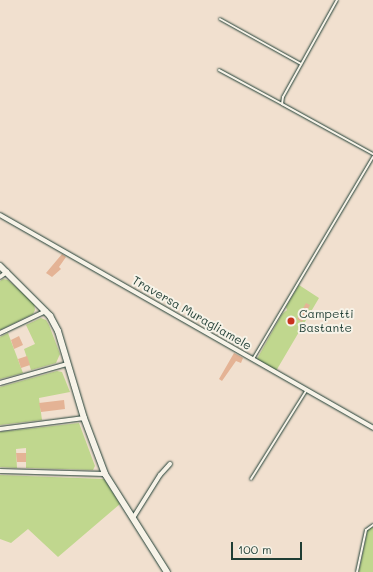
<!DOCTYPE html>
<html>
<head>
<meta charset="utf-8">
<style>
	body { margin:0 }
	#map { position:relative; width:373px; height:572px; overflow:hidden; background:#f1e0cf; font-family:Mali,sans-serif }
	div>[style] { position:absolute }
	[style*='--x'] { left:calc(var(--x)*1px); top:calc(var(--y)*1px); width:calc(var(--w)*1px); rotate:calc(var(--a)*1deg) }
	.green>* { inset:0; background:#c0d78e }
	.building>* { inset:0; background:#e4b395 }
	.roads { filter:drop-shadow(0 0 1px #1f3d34) drop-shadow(0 0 1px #1f3d34) }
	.service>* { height:2px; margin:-1px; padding:0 1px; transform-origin:1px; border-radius:1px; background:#f7f3e8 }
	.minor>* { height:4px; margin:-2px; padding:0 2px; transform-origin:2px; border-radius:2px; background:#f7f3e8 }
	.secondary>* { height:6px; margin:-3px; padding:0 3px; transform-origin:3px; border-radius:3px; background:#f7f3e8 }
	.dots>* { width:11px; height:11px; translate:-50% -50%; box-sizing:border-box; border:2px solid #f7f3e8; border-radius:50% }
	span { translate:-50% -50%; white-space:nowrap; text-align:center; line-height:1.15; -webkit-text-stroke:4px #f7f3e8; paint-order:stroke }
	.street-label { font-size:12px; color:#1f3d34 }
	.poi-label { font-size:12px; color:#1f3d34 }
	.left { translate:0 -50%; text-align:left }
	.scale { position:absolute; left:231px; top:542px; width:71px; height:18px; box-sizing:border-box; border:2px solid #1f3d34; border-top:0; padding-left:5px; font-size:12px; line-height:14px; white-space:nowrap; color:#1f3d34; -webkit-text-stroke:3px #f7f3e8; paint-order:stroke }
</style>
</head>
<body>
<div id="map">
	<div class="green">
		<div style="clip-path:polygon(3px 279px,8px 280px,34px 303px,35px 310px,33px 314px,0 330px,0 281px)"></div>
		<div style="clip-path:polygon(299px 285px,319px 298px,276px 371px,257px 359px,282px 314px,287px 310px,286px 307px)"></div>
		<div style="clip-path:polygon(41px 318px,46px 320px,49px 325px,60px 354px,56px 363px,31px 370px,24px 349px,35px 344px,26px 325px)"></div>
		<div style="clip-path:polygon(8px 333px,23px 373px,0 379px,0 337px)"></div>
		<div style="clip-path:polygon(57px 371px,62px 372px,70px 392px,39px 398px,42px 420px,0 425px,0 387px)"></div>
		<div style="clip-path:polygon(79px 423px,95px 466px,93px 470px,26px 468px,26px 448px,16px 449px,17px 468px,0 467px,0 432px)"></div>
		<div style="clip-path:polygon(0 475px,104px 479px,120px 504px,58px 557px,28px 529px,11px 543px,0 539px)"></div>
		<div style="clip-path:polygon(373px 527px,373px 572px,359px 572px,368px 529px)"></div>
	</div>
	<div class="building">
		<div style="clip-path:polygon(62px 254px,66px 257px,59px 267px,61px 269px,52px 277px,46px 273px)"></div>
		<div style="clip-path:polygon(306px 303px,310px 305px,302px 322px,297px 319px)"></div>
		<div style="clip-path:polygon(19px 336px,23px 345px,14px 349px,11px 340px)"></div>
		<div style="clip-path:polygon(234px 353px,243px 358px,241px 363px,236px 361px,222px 381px,219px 379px)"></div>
		<div style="clip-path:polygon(27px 356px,30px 365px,21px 368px,18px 359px)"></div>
		<div style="clip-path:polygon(64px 400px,65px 409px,41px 412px,39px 403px)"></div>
		<div style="clip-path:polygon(16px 453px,26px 453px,26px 462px,17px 462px)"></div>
	</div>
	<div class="roads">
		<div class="service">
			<div style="--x:337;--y:0;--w:111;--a:119.1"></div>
			<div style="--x:283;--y:97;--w:7;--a:98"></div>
			<div style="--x:282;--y:104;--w:104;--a:28.8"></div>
			<div style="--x:220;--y:19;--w:93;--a:29.1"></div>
			<div style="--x:219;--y:70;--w:72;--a:28.4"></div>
			<div style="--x:253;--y:359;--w:235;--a:-59.3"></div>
			<div style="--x:251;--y:479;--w:104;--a:-58"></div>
			<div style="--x:357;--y:572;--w:43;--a:-77.9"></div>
			<div style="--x:366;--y:530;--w:9;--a:-36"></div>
		</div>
		<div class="minor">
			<div style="--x:0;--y:215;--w:430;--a:29.7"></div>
			<div style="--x:0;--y:277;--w:9;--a:-36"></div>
			<div style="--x:0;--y:333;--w:51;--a:-25.6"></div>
			<div style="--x:0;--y:383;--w:70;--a:-15.8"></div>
			<div style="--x:0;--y:429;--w:85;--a:-7.5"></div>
			<div style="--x:0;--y:471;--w:105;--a:1.6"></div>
			<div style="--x:133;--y:518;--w:51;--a:-57.9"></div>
			<div style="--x:160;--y:475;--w:15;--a:-48"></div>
		</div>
		<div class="secondary">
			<div style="--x:0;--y:266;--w:71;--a:45"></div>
			<div style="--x:50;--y:316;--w:17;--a:62"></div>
			<div style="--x:58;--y:331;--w:91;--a:73.4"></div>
			<div style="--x:84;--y:418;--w:60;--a:69.4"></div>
			<div style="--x:105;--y:474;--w:116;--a:57.7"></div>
		</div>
	</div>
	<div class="dots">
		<div style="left:291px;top:321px;background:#c8321e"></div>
	</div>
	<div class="street-label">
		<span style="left:192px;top:313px;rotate:30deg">Traversa Muragliamele</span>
	</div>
	<div class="poi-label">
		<span class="left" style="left:299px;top:321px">Campetti<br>Bastante</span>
	</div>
	<div class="scale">100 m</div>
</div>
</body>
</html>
